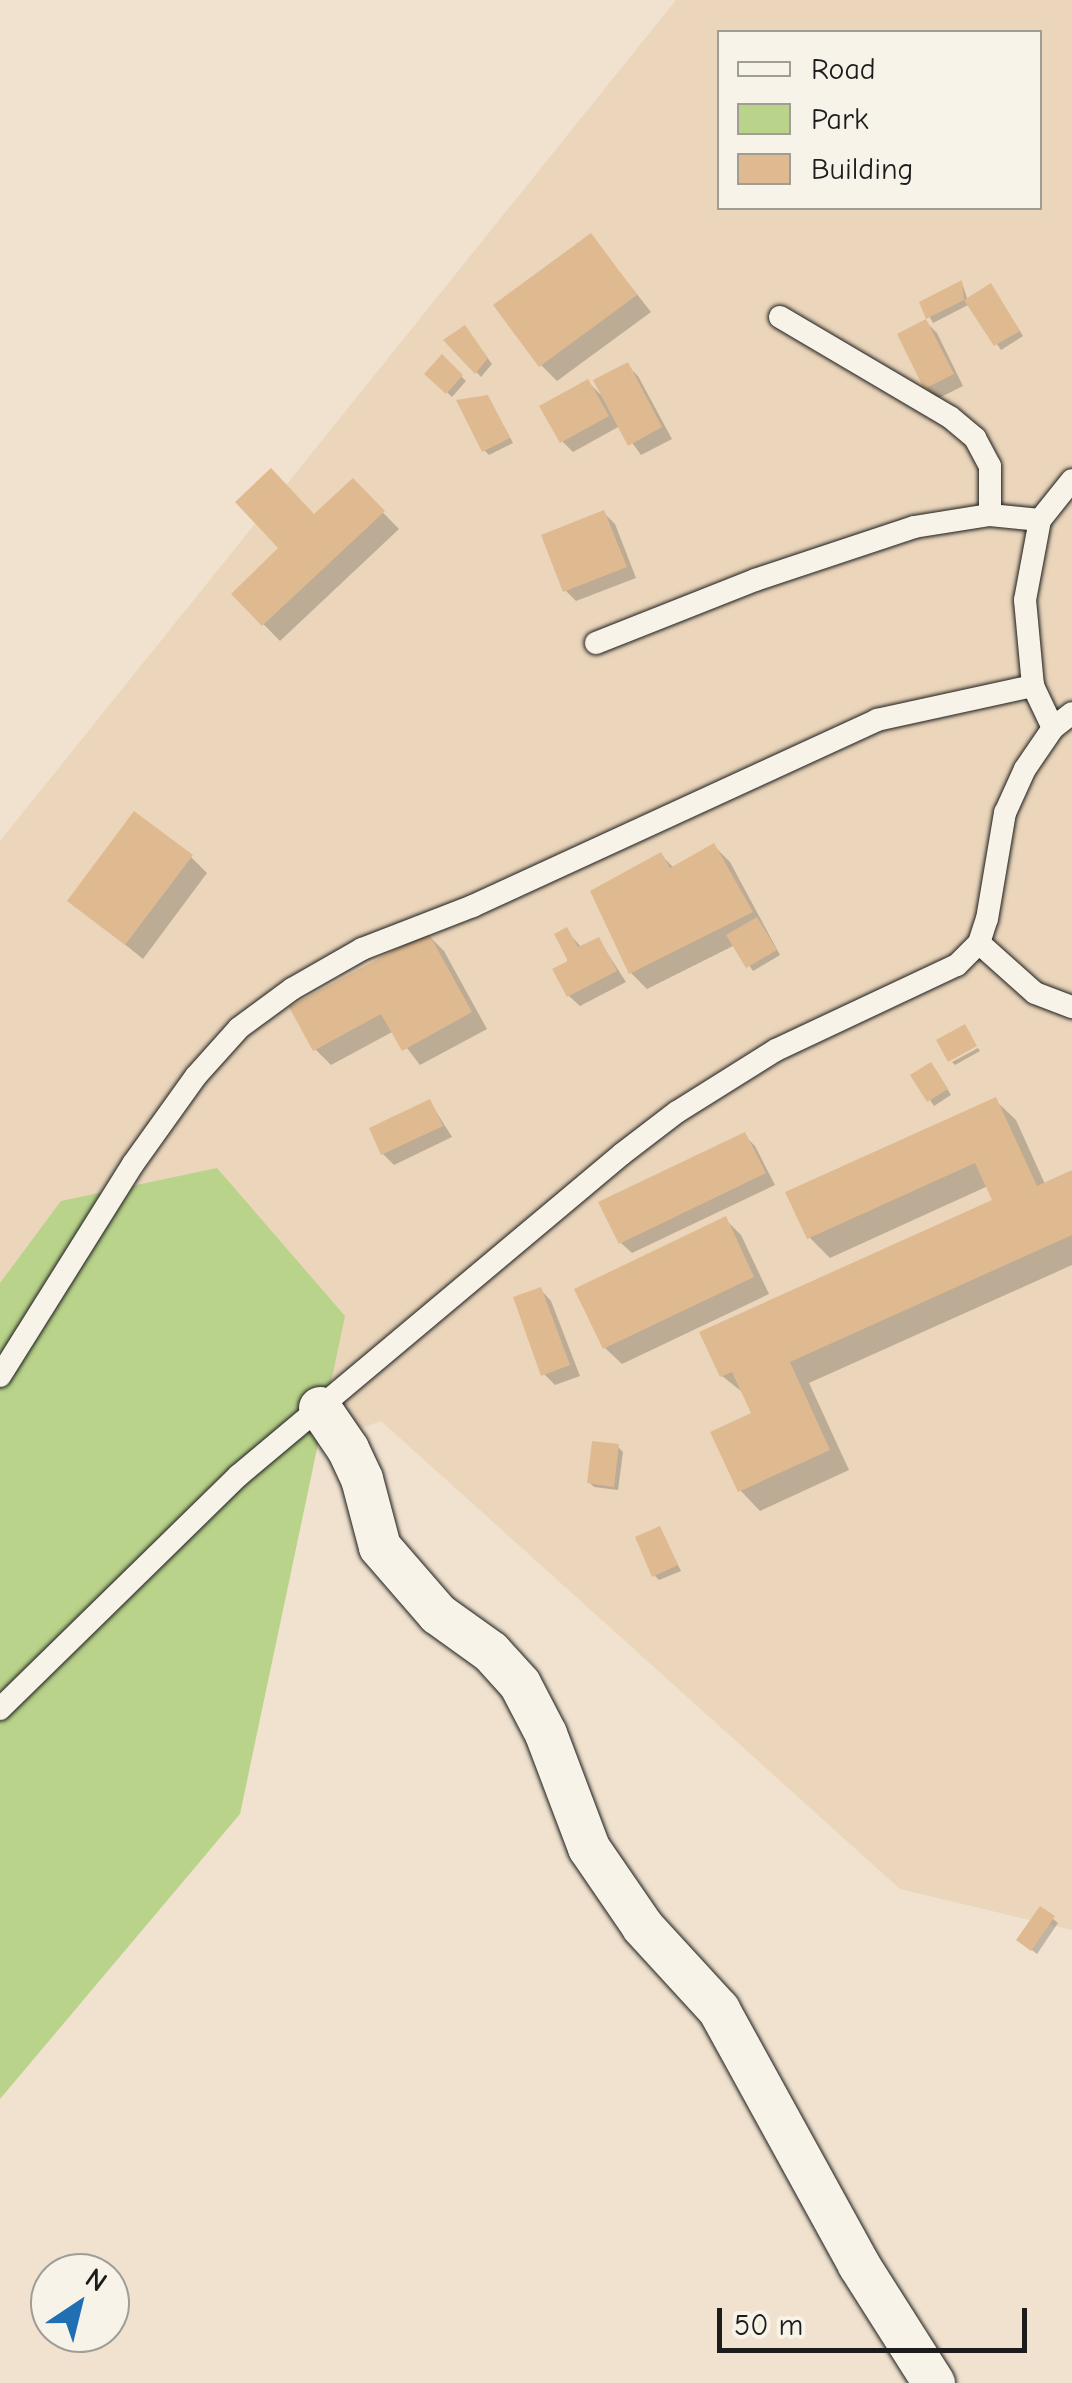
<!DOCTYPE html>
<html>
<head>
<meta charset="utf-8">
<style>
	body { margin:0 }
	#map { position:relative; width:1072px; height:2383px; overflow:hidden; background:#f0e2ce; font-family:"Comic Neue",sans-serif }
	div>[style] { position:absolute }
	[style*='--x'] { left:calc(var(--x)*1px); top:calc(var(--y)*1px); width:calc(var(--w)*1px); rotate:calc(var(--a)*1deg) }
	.built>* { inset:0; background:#ebd6bb }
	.green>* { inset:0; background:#b9d38b }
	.shadow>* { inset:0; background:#0003 }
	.building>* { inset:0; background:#dfba90 }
	.roads { filter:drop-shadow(0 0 2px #1c1c1c) drop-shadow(0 0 2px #1c1c1c) }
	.lane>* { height:22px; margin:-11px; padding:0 11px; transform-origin:11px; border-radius:11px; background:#f7f3e8 }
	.street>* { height:42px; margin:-21px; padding:0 21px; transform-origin:21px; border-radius:21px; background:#f7f3e8 }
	span { translate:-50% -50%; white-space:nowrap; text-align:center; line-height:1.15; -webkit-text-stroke:8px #f7f3e8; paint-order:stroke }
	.legend { position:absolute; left:717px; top:30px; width:325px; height:180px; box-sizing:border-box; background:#f7f3e8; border:2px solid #9f9d96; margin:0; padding:12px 18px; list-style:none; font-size:30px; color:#1c1c1c }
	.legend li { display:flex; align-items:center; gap:20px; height:50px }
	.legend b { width:50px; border:2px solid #9f9d96 }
	.north { position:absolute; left:30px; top:2253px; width:100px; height:100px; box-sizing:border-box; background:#f7f3e8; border:2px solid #9f9d96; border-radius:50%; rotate:35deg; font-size:28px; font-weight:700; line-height:40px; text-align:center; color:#1c1c1c }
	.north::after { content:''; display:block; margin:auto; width:35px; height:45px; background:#1f6fb2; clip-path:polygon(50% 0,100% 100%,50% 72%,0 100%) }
	.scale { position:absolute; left:717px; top:2308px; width:310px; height:45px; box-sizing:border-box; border:5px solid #1c1c1c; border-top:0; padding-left:12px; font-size:30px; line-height:35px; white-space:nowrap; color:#1c1c1c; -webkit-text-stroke:8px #f7f3e8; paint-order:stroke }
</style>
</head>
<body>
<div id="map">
	<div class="built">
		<div style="clip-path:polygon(evenodd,676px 0,1072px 0,1072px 1930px,900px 1889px,381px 1421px,0 1561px,0 841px,676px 0,720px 32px,1040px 32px,1040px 208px,720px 208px,720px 32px)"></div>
	</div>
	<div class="green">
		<div style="clip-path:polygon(217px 1168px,345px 1316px,240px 1814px,0 2099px,0 1283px,61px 1201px)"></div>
	</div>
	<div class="shadow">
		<div style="clip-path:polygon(591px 236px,651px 312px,557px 381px,541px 365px)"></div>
		<div style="clip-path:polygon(962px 283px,968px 301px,995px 291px,1023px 336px,1001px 350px,970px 304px,933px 323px,922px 303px)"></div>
		<div style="clip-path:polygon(926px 322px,937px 333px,963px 386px,937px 399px,926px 388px)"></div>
		<div style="clip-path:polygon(469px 333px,492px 364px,481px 377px,447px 341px)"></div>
		<div style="clip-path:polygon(442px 358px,466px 381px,452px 397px,428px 374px)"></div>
		<div style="clip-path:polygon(627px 365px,638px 376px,672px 439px,641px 455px,620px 426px,573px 452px,562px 441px,588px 382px,605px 399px)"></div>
		<div style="clip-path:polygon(488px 397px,513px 443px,489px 455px,484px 450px)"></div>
		<div style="clip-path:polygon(353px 482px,399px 529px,280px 641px,234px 594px)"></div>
		<div style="clip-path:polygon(604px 513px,615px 524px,636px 578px,576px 601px,565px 590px)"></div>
		<div style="clip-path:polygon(714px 846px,730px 862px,780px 955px,753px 971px,735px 945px,647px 989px,631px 973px,661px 855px,674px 868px)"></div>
		<div style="clip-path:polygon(191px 857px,207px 873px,143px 959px,71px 901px)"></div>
		<div style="clip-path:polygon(566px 930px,582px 948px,599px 940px,626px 982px,580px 1006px,569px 996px)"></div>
		<div style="clip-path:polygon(428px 935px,444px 951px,487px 1029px,420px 1065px,394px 1031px,331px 1065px,315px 1049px)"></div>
		<div style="clip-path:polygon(978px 1048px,980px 1051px,955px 1065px,952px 1062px)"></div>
		<div style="clip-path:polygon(936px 1070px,951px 1095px,934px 1106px,914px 1076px)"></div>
		<div style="clip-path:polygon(995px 1100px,1016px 1120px,1045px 1184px,1072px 1173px,1072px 1265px,809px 1383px,849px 1470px,760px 1511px,740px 1490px,755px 1414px,746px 1395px,722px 1376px,995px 1201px,988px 1186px,830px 1258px,809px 1237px)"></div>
		<div style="clip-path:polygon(430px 1102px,452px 1137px,394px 1165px,383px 1154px)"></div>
		<div style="clip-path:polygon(744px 1135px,755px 1146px,775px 1185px,632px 1253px,621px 1243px)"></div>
		<div style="clip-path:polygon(725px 1219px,741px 1235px,769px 1294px,622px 1364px,605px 1348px)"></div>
		<div style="clip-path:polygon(541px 1290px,551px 1301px,580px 1376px,555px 1385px,544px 1374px)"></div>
		<div style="clip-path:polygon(618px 1447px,623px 1452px,618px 1490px,594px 1487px,589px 1482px)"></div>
		<div style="clip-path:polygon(660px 1529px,681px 1571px,659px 1580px,654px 1575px)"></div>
		<div style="clip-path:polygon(1041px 1909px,1058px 1923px,1037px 1954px,1024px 1944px)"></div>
	</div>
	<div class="building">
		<div style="clip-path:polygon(591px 233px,637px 295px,539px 367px,493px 305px)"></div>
		<div style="clip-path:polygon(962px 280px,964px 300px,991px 283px,1020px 331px,994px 346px,964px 300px,926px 319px,919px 302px)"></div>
		<div style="clip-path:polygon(926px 319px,954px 374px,924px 389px,897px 334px)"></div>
		<div style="clip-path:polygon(465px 325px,488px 358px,475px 374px,443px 340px)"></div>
		<div style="clip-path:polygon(442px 354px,463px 375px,446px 394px,424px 374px)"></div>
		<div style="clip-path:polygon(628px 362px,662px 427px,628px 446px,593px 380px)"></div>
		<div style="clip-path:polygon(588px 379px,609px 416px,560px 443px,539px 406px)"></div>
		<div style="clip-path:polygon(488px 395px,510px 438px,482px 452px,456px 400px)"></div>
		<div style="clip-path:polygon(271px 468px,314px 514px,353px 478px,385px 511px,262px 626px,231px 594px,278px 548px,235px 502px)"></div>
		<div style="clip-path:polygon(604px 510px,627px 567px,563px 592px,541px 535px)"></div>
		<div style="clip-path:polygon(134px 811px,193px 855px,125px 945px,67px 901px)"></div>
		<div style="clip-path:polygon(714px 843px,753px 912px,629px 974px,590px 891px,661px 852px,670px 868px)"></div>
		<div style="clip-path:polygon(757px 917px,777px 950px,746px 968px,726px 935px)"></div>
		<div style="clip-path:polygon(567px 927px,578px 947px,599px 937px,617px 971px,567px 997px,552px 969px,568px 961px,554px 934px)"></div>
		<div style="clip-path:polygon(428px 932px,472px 1012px,402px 1051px,381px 1014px,313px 1051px,289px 1007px)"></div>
		<div style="clip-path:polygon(965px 1024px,977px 1046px,948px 1062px,936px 1040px)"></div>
		<div style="clip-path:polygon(931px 1062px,948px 1089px,927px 1102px,910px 1075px)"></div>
		<div style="clip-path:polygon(996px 1097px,1037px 1186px,1072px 1170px,1072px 1235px,790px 1362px,830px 1450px,738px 1492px,710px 1432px,751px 1413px,732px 1372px,720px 1377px,699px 1332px,992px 1200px,975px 1163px,807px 1239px,785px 1192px)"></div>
		<div style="clip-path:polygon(430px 1099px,443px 1126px,381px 1155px,369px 1128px)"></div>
		<div style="clip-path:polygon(745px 1132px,766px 1173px,619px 1244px,598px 1202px)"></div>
		<div style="clip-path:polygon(726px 1216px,754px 1277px,603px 1349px,574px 1289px)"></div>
		<div style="clip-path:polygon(541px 1287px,570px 1365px,541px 1376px,513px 1297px)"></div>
		<div style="clip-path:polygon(592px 1441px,619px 1444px,614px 1487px,587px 1483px)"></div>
		<div style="clip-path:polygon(660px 1526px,678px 1565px,652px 1577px,635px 1537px)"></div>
		<div style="clip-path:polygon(1040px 1906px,1055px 1916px,1031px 1951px,1016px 1940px)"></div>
	</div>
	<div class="roads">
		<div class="lane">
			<div style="--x:780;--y:317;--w:197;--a:30.5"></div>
			<div style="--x:950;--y:417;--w:33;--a:40"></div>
			<div style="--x:975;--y:438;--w:32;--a:62"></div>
			<div style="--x:990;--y:466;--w:49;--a:90"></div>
			<div style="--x:596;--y:643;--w:171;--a:-21.6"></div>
			<div style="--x:755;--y:580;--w:168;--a:-18.4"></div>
			<div style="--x:914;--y:527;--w:77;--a:-9"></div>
			<div style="--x:990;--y:515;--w:50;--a:5.7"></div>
			<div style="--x:1053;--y:728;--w:47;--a:-115.5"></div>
			<div style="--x:1033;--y:686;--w:86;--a:-95.3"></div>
			<div style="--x:1025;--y:600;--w:81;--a:-79.4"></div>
			<div style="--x:1040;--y:520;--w:51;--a:-51.3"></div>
			<div style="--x:979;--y:943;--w:75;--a:41.8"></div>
			<div style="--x:1035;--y:993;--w:40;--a:21"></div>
			<div style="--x:0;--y:1376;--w:250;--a:-57.9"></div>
			<div style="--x:133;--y:1164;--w:108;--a:-54.4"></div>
			<div style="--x:196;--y:1076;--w:64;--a:-48.1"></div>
			<div style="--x:239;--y:1028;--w:66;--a:-36.3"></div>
			<div style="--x:292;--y:989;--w:81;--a:-29.7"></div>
			<div style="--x:362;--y:949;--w:119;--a:-21.2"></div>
			<div style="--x:473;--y:906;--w:445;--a:-24.7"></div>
			<div style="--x:877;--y:720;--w:160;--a:-12.3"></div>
			<div style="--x:0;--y:1709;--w:333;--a:-44.4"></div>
			<div style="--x:238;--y:1476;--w:501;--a:-39.98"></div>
			<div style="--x:622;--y:1154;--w:69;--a:-37.4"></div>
			<div style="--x:677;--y:1112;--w:117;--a:-32.1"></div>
			<div style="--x:776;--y:1050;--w:200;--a:-25.2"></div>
			<div style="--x:957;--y:965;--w:31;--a:-45"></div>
			<div style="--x:979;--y:943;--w:25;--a:-72"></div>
			<div style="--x:987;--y:919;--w:108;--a:-80.4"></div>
			<div style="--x:1005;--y:813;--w:48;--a:-65.6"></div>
			<div style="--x:1025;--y:769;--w:50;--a:-55.7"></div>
			<div style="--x:1053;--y:728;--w:24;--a:-38"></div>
		</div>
		<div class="street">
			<div style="--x:320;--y:1408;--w:50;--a:55.7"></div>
			<div style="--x:348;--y:1449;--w:33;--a:65"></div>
			<div style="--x:362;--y:1479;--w:70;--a:75.2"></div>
			<div style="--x:380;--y:1547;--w:89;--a:49.1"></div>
			<div style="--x:438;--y:1614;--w:65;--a:35.6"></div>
			<div style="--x:491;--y:1652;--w:43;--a:47.8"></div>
			<div style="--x:520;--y:1684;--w:56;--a:62.5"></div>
			<div style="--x:546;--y:1734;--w:122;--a:69.3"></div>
			<div style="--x:589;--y:1848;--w:96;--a:55.6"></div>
			<div style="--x:643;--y:1927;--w:113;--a:47.5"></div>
			<div style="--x:719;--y:2010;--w:291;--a:61.2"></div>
			<div style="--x:859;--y:2265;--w:140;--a:57.6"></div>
		</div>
	</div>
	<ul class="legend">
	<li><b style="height:12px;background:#f7f3e8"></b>Road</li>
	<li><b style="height:28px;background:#b9d38b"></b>Park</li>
	<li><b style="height:28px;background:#dfba90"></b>Building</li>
	</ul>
	<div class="north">N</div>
	<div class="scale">50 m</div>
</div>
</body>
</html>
